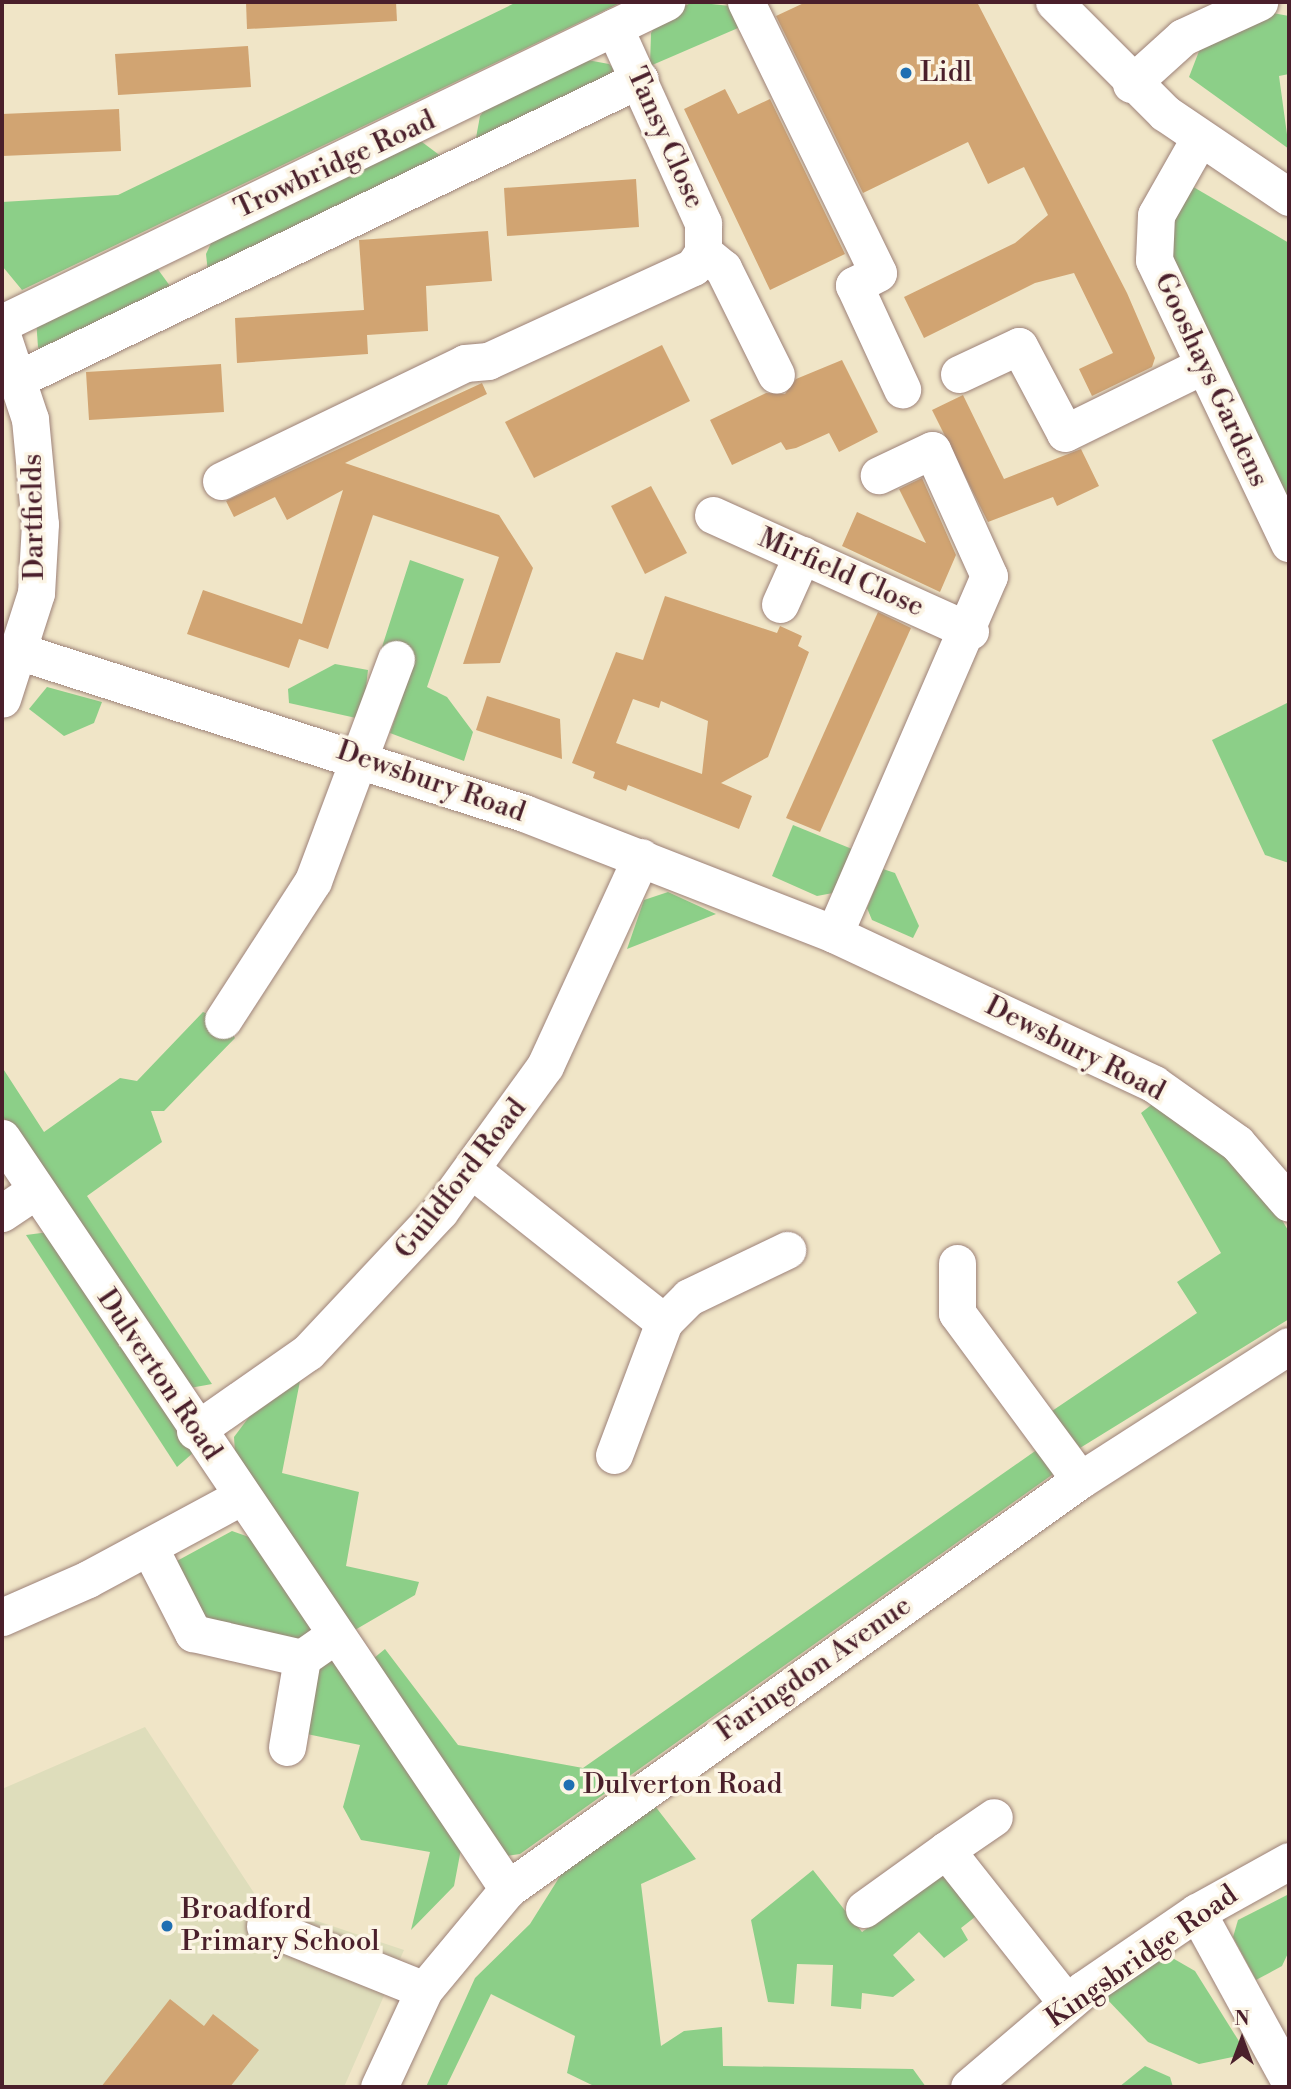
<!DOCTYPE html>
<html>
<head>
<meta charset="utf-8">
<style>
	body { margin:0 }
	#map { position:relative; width:1291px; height:2089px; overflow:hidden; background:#f0e5c7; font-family:"Libre Bodoni",serif }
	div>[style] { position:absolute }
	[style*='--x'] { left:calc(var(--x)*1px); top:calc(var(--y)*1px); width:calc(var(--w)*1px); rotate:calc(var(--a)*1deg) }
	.built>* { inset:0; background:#deddbb }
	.green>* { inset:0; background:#8ccf88 }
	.building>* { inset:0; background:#d1a472 }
	.roads { filter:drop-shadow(0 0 2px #9d8279) drop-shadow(0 0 2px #9d8279) }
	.minor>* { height:37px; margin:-18.5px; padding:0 18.5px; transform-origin:18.5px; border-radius:18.5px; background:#fff }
	.dots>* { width:19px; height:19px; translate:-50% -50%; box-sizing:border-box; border:4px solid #fcf5e5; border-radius:50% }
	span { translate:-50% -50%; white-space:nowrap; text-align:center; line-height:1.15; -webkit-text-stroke:7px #fcf5e5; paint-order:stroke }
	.poi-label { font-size:28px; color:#4a1f2b }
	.left { translate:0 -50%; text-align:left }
	.street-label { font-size:28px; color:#4a1f2b }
	.frame { position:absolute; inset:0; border:4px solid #4a1f2b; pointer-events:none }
	.north { position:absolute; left:1207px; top:2005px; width:70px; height:70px; -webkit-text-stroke:5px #fcf5e5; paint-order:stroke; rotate:0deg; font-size:19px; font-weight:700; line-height:28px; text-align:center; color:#4a1f2b }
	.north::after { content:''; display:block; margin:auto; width:24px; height:32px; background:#4a1f2b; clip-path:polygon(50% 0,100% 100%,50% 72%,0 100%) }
</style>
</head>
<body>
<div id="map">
	<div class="built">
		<div style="clip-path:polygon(145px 1727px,260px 1902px,404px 1950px,344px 2087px,2px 2087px,2px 1789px)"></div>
	</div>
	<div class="green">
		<div style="clip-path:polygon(517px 2px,622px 2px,22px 290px,3px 267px,2px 202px,118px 195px)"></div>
		<div style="clip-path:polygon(693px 2px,730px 6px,745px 25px,650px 66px,651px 33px,661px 17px)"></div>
		<div style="clip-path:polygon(1267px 12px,1289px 16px,1289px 74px,1279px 76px,1289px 149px,1189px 77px,1201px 46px)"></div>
		<div style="clip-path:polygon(582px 59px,609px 64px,627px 81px,476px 138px,480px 116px,494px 96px)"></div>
		<div style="clip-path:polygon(422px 142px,454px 166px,209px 282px,206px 254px,212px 241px,401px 143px)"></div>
		<div style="clip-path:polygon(1190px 185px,1289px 243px,1289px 519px,1173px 275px,1172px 223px)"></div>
		<div style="clip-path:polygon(154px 264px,178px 297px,45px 359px,38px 347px,36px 319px)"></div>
		<div style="clip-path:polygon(410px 560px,464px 579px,427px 687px,447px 697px,473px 732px,464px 761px,390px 733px,415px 660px,382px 647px)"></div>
		<div style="clip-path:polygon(335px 664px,368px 670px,364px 705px,356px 718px,289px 703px,288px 689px)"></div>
		<div style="clip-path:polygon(47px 687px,102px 702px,94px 723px,64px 736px,29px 709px)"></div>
		<div style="clip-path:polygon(1289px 702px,1289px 863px,1265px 855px,1212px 740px)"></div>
		<div style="clip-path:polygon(793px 825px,852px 849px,833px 893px,817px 896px,772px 876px)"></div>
		<div style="clip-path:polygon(883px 869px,895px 873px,919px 926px,913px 938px,872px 920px,867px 908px)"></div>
		<div style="clip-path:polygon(668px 892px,716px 914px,627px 949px,644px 900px)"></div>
		<div style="clip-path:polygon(203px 1012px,223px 1020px,235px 1038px,164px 1111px,151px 1111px,162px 1142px,87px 1196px,212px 1384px,179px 1390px,2px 1115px,2px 1067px,44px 1132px,120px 1078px,137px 1081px)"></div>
		<div style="clip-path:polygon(1155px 1102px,1206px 1134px,1278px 1213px,1289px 1232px,1289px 1319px,1080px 1448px,1052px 1411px,1197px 1313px,1177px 1282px,1221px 1253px,1141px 1113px)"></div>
		<div style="clip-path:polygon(49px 1232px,194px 1452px,177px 1467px,26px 1235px)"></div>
		<div style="clip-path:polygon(300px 1381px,282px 1473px,359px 1492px,346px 1566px,419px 1582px,415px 1595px,348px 1634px,235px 1453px,234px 1437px,249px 1417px)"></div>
		<div style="clip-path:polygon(1038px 1449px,1056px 1472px,520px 1854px,500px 1857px,368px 1663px,385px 1649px,458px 1745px,583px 1768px)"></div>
		<div style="clip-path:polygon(232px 1531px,260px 1541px,317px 1626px,293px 1643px,208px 1632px,175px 1562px)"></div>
		<div style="clip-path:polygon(332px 1650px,461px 1849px,454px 1886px,411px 1930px,430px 1852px,361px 1840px,343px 1807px,360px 1745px,302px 1733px,314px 1661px)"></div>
		<div style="clip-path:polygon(655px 1806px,696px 1859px,641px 1884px,661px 2046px,684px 2031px,722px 2027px,723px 2066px,913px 2069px,926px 2087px,596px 2087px,567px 2073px,575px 2036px,491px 1994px,446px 2087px,426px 2087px,475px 1978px,530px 1924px,562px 1873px)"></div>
		<div style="clip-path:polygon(813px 1870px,862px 1932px,947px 1871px,980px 1913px,961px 1928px,968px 1940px,944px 1958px,919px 1932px,893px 1955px,915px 1980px,893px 1997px,862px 1993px,861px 2009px,831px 2006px,833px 1965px,797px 1964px,794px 2004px,768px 2002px,751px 1920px)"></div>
		<div style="clip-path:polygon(1289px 1894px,1289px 1951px,1282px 1966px,1256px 1980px,1233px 1937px,1238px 1920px)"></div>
		<div style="clip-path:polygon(1162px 1952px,1195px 1971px,1247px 2054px,1199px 2064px,1148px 2042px,1103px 1995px)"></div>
		<div style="clip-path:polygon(1145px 2066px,1170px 2077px,1173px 2087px,1119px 2087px)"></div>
	</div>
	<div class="building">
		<div style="clip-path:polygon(246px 2px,396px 2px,397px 21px,247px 29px)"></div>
		<div style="clip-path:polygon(806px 2px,977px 2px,1127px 293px,1155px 358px,1152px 367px,1092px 396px,1079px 369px,1113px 353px,1074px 273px,1035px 283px,924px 338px,904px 297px,1015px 243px,1048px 215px,1024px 167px,988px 184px,968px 142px,863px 193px,776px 16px)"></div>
		<div style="clip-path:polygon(248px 46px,251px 87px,118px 95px,115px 54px)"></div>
		<div style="clip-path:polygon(725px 89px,738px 114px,770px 99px,845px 254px,770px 290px,684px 109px)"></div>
		<div style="clip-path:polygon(119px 109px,121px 151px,2px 156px,2px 114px)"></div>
		<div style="clip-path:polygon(636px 179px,639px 227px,507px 236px,504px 188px)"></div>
		<div style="clip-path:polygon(488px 231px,492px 281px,426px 286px,428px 331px,367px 335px,368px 354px,237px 363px,235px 318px,364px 310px,359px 240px)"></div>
		<div style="clip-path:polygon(662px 345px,690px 401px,534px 478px,505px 422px)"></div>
		<div style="clip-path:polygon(842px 360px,878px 432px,839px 452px,829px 433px,796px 448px,786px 450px,781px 442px,732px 465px,710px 420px,766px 393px,785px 394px,796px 379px)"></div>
		<div style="clip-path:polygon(221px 364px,224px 412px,89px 420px,86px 372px)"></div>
		<div style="clip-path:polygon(482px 383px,487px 394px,345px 463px,499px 515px,533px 568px,500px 663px,463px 664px,499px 557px,373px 515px,328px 649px,299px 639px,289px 668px,187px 634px,203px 590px,302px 624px,343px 490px,287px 520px,275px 497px,234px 517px,226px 501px)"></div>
		<div style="clip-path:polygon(963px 395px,1004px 479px,1081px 449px,1099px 486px,1057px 506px,1053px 497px,988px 522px,932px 410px)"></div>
		<div style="clip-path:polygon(922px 478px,956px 555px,940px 592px,842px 546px,857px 512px,926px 543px,899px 489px)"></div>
		<div style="clip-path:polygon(651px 486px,687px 553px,645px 574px,611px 506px)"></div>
		<div style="clip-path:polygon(evenodd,665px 596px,777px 633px,780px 626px,802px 636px,798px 646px,809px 652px,768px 757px,721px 783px,752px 796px,739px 829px,628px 785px,626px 791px,593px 778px,595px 772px,572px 763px,616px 652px,643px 660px,665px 596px,633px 699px,659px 708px,661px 701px,708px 721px,702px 774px,616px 743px,633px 699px)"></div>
		<div style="clip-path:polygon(878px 612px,911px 628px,820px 832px,786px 818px)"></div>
		<div style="clip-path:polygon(487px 696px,560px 719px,562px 759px,476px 730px)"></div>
		<div style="clip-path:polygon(170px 1999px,204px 2026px,213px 2014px,259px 2050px,230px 2087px,101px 2087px)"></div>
	</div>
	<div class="roads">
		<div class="minor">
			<div style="--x:746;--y:2;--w:301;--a:64"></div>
			<div style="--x:878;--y:273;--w:27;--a:153"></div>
			<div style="--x:854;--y:285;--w:115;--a:65.2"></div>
			<div style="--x:1054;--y:2;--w:157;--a:45"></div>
			<div style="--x:1165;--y:113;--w:150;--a:34.1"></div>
			<div style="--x:1131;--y:84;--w:70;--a:-42.1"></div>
			<div style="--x:1183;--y:37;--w:84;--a:-24.7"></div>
			<div style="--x:1199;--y:139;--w:87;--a:119.5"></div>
			<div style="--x:1156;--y:215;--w:45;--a:92.5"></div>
			<div style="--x:1154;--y:260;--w:314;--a:64.5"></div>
			<div style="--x:703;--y:252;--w:26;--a:39"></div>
			<div style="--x:723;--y:268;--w:119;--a:63.6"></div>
			<div style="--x:2;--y:323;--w:738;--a:-25.8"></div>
			<div style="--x:2;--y:335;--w:89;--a:71.6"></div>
			<div style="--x:30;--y:419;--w:105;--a:84.6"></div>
			<div style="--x:40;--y:524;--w:69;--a:93.3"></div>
			<div style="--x:36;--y:593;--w:111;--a:107.8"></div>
			<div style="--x:959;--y:374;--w:66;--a:-25"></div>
			<div style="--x:1019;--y:346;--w:98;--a:62.1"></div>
			<div style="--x:1065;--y:433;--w:153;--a:-26.1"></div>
			<div style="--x:20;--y:378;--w:688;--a:-25.75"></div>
			<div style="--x:221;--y:481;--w:271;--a:-25.8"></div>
			<div style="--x:465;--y:363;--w:23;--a:-5"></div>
			<div style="--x:488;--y:361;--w:226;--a:-24.6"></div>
			<div style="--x:693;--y:267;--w:18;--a:-56"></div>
			<div style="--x:703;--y:252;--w:29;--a:-90"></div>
			<div style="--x:703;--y:223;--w:215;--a:-114.4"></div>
			<div style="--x:713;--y:515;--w:282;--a:24.3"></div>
			<div style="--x:780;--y:604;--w:54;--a:-65.8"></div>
			<div style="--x:21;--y:652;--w:528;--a:17.75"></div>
			<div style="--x:524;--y:813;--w:333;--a:21.3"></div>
			<div style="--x:834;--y:934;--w:353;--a:25.1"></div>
			<div style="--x:1154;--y:1084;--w:102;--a:35.4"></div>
			<div style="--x:1237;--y:1143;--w:79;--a:49.1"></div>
			<div style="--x:834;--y:934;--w:390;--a:-66.6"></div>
			<div style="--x:989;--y:576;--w:138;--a:-114.3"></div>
			<div style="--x:932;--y:450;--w:59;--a:154.7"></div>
			<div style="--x:223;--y:1020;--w:166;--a:-57.1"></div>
			<div style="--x:313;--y:881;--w:237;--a:-69.5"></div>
			<div style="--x:2;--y:1138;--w:906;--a:56.03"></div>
			<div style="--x:472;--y:1170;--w:245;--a:38.4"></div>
			<div style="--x:2;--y:1213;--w:40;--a:-34"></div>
			<div style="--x:957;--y:1263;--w:50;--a:90"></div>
			<div style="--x:957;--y:1313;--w:207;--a:53.6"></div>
			<div style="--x:195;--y:1431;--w:138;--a:-35"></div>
			<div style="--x:308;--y:1352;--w:193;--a:-46.9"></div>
			<div style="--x:440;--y:1211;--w:179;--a:-54.1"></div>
			<div style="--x:545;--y:1066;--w:230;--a:-65.3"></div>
			<div style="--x:614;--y:1455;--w:142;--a:-69.4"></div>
			<div style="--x:664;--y:1322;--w:35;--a:-45"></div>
			<div style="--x:689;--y:1297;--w:109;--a:-25.6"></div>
			<div style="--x:149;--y:1547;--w:97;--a:62.9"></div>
			<div style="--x:193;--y:1633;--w:112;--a:12.9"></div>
			<div style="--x:2;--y:1617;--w:94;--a:-23.8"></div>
			<div style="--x:88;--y:1579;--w:175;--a:-28.3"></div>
			<div style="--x:287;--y:1747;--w:90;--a:-80.4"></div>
			<div style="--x:302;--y:1658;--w:24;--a:-35"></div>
			<div style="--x:946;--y:1850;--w:58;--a:-34.5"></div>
			<div style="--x:864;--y:1909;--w:101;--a:-35.7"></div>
			<div style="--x:946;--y:1850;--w:195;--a:51.7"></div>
			<div style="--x:1197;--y:1912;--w:192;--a:61.3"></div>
			<div style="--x:265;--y:1926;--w:171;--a:21.9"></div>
			<div style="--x:379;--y:2087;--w:107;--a:-65.1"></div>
			<div style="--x:424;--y:1990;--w:131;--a:-50.3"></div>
			<div style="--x:508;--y:1889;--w:703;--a:-35.57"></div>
			<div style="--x:1080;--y:1480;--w:248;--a:-32.7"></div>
			<div style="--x:969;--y:2087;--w:151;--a:-40.4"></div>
			<div style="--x:1084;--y:1989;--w:137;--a:-34.3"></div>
			<div style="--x:1197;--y:1912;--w:105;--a:-29"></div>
		</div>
	</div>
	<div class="dots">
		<div style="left:906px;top:73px;background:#1f6fb2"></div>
		<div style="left:569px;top:1785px;background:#1f6fb2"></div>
		<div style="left:167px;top:1926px;background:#1f6fb2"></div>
	</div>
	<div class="poi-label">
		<span class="left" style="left:920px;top:73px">Lidl</span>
		<span class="left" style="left:583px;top:1785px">Dulverton Road</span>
		<span class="left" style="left:181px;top:1926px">Broadford<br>Primary School</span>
	</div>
	<div class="street-label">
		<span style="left:665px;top:138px;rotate:66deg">Tansy Close</span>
		<span style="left:335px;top:165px;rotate:-25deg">Trowbridge Road</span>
		<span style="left:1211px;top:380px;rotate:65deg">Gooshays Gardens</span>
		<span style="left:34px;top:517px;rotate:-91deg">Dartfields</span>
		<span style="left:841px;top:573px;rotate:24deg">Mirfield Close</span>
		<span style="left:431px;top:782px;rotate:19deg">Dewsbury Road</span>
		<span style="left:1075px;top:1049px;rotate:27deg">Dewsbury Road</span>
		<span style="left:461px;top:1179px;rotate:-52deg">Guildford Road</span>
		<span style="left:159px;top:1375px;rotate:56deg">Dulverton Road</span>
		<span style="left:814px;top:1669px;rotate:-35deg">Faringdon Avenue</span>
		<span style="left:1142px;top:1957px;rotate:-35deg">Kingsbridge Road</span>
	</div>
	<div class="frame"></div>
	<div class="north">N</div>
</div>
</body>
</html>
